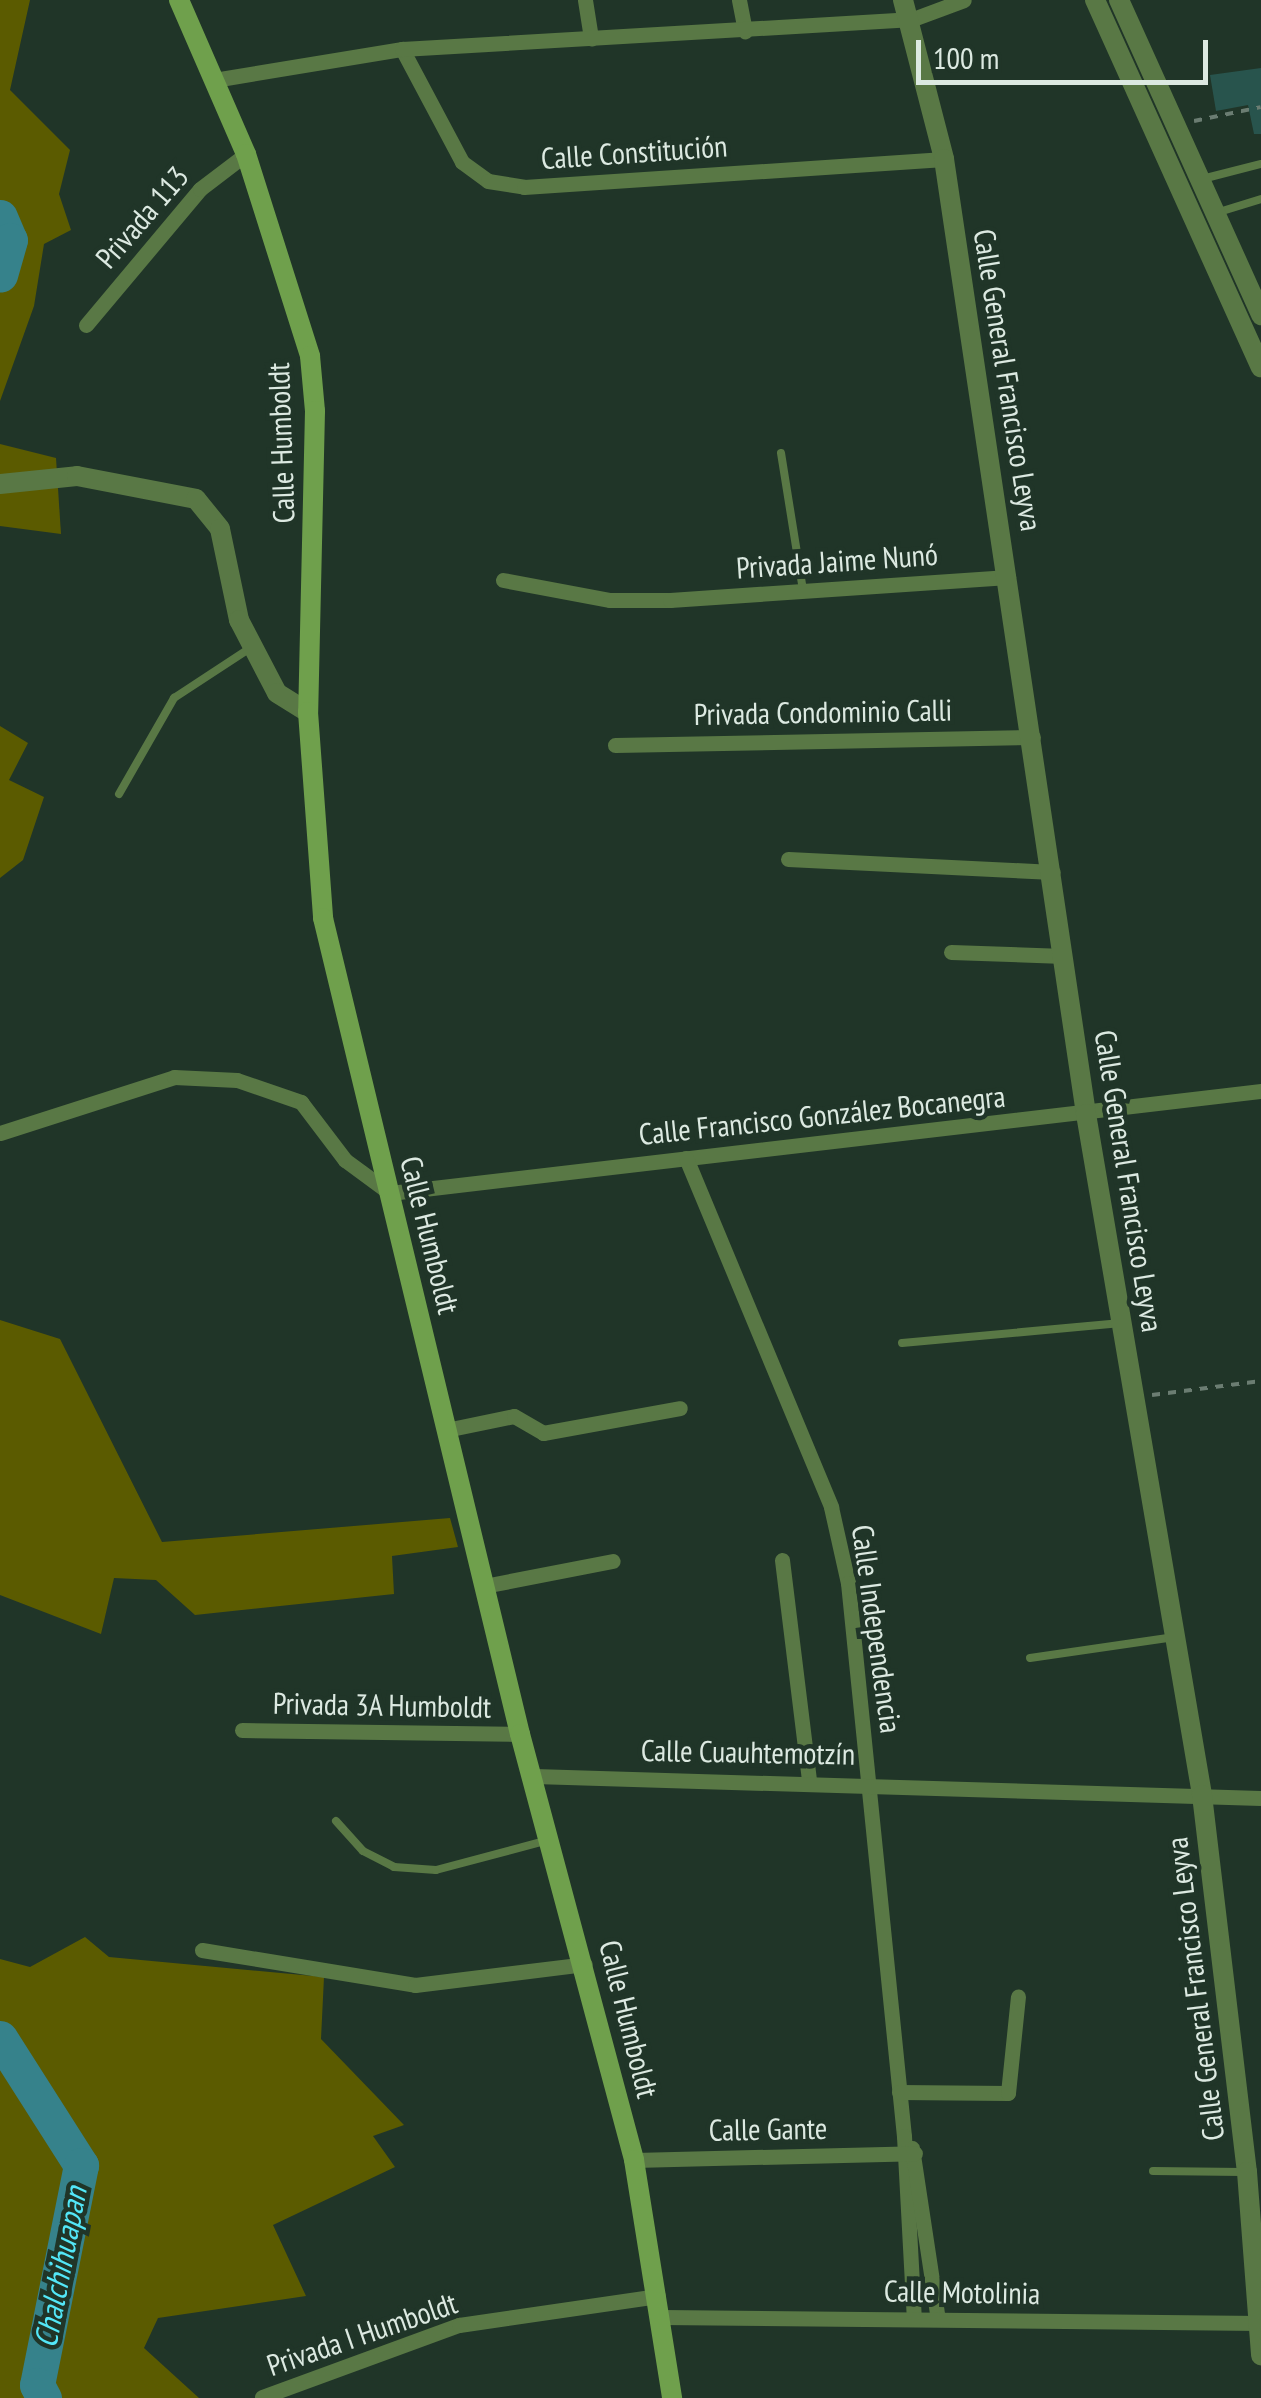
<!DOCTYPE html>
<html>
<head>
<meta charset="utf-8">
<style>
	body { margin:0 }
	#map { position:relative; width:1261px; height:2398px; overflow:hidden; background:#203528; font-family:"PT Sans Narrow",sans-serif }
	div>[style] { position:absolute }
	[style*='--x'] { left:calc(var(--x)*1px); top:calc(var(--y)*1px); width:calc(var(--w)*1px); rotate:calc(var(--a)*1deg) }
	.forest>* { inset:0; background:#5b5b00 }
	.river>* { height:35px; margin:-17.5px; padding:0 17.5px; transform-origin:17.5px; border-radius:17.5px; background:#36828b }
	.building>* { inset:0; background:#28544d }
	.path>* { height:4px; margin-top:-2px; transform-origin:0; background:repeating-linear-gradient(90deg,#6b7d72 0 8px,transparent 0 16px) }
	.service>* { height:8px; margin:-4px; padding:0 4px; transform-origin:4px; border-radius:4px; background:#597845 }
	.minor>* { height:15px; margin:-7.5px; padding:0 7.5px; transform-origin:7.5px; border-radius:7.5px; background:#597845 }
	.tertiary>* { height:20px; margin:-10px; padding:0 10px; transform-origin:10px; border-radius:10px; background:#597845 }
	.secondary>* { height:20px; margin:-10px; padding:0 10px; transform-origin:10px; border-radius:10px; background:#6fa04c }
	span { translate:-50% -50%; white-space:nowrap; text-align:center; line-height:1.15; -webkit-text-stroke:9px #203528; paint-order:stroke }
	.street-label { font-size:30px; color:#dce9e1 }
	.water-label { font-size:32px; color:#53e7f7; font-style:italic }
	.scale { position:absolute; left:916px; top:40px; width:292px; height:45px; box-sizing:border-box; border:5px solid #dce9e1; border-top:0; padding-left:12px; font-size:30px; line-height:35px; white-space:nowrap; color:#dce9e1; -webkit-text-stroke:8px #203528; paint-order:stroke }
</style>
</head>
<body>
<div id="map">
	<div class="forest">
		<div style="clip-path:polygon(0 0,30px 0,10px 90px,70px 150px,59px 194px,71px 230px,44px 244px,34px 306px,0 401px)"></div>
		<div style="clip-path:polygon(0 444px,56px 458px,61px 534px,0 526px)"></div>
		<div style="clip-path:polygon(0 726px,28px 743px,9px 780px,44px 797px,23px 860px,0 878px)"></div>
		<div style="clip-path:polygon(0 1320px,60px 1339px,162px 1542px,450px 1518px,458px 1547px,392px 1556px,394px 1594px,195px 1615px,156px 1580px,114px 1578px,101px 1634px,0 1595px)"></div>
		<div style="clip-path:polygon(85px 1937px,109px 1957px,324px 1977px,321px 2039px,404px 2125px,373px 2136px,395px 2167px,273px 2225px,306px 2296px,158px 2318px,144px 2348px,199px 2398px,0 2398px,0 1959px,30px 1967px)"></div>
	</div>
	<div class="river">
		<div style="--x:0;--y:217;--w:25;--a:67"></div>
		<div style="--x:10;--y:240;--w:36;--a:106"></div>
		<div style="--x:0;--y:2038;--w:151;--a:57.5"></div>
		<div style="--x:81;--y:2165;--w:224;--a:101.3"></div>
		<div style="--x:37;--y:2385;--w:15;--a:62"></div>
	</div>
	<div class="building">
		<div style="clip-path:polygon(1261px 68px,1261px 134px,1254px 134px,1248px 105px,1216px 111px,1210px 75px)"></div>
	</div>
	<div class="path">
		<div style="--x:1194;--y:121;--w:68;--a:-11.8"></div>
		<div style="--x:1152;--y:1395;--w:110;--a:-7.3"></div>
	</div>
	<div class="service">
		<div style="--x:1202;--y:179;--w:61;--a:-14.3"></div>
		<div style="--x:1219;--y:212;--w:44;--a:-17.2"></div>
		<div style="--x:781;--y:453;--w:140;--a:80.9"></div>
		<div style="--x:119;--y:794;--w:111;--a:-60.2"></div>
		<div style="--x:174;--y:698;--w:90;--a:-33.2"></div>
		<div style="--x:902;--y:1343;--w:220;--a:-5.2"></div>
		<div style="--x:1030;--y:1658;--w:146;--a:-8.3"></div>
		<div style="--x:336;--y:1821;--w:40;--a:48"></div>
		<div style="--x:363;--y:1851;--w:35;--a:27"></div>
		<div style="--x:394;--y:1867;--w:42;--a:4.1"></div>
		<div style="--x:436;--y:1870;--w:113;--a:-14.9"></div>
		<div style="--x:1153;--y:2171;--w:90;--a:0.6"></div>
	</div>
	<div class="minor">
		<div style="--x:585;--y:0;--w:39;--a:81"></div>
		<div style="--x:739;--y:0;--w:32;--a:79"></div>
		<div style="--x:402;--y:49;--w:128;--a:62"></div>
		<div style="--x:462;--y:162;--w:32;--a:36"></div>
		<div style="--x:488;--y:181;--w:36;--a:9"></div>
		<div style="--x:524;--y:187;--w:421;--a:-3.8"></div>
		<div style="--x:214;--y:80;--w:191;--a:-9.4"></div>
		<div style="--x:402;--y:49;--w:512;--a:-3.36"></div>
		<div style="--x:913;--y:19;--w:54;--a:-20.4"></div>
		<div style="--x:86;--y:325;--w:177;--a:-50"></div>
		<div style="--x:200;--y:189;--w:58;--a:-37.3"></div>
		<div style="--x:503;--y:580;--w:109;--a:10.6"></div>
		<div style="--x:610;--y:600;--w:60;--a:0"></div>
		<div style="--x:670;--y:600;--w:339;--a:-3.9"></div>
		<div style="--x:615;--y:745;--w:418;--a:-1.1"></div>
		<div style="--x:788;--y:859;--w:265;--a:2.8"></div>
		<div style="--x:951;--y:952;--w:113;--a:2"></div>
		<div style="--x:0;--y:1133;--w:183;--a:-17.8"></div>
		<div style="--x:174;--y:1077;--w:63;--a:2.7"></div>
		<div style="--x:237;--y:1080;--w:68;--a:19"></div>
		<div style="--x:301;--y:1102;--w:73;--a:52.8"></div>
		<div style="--x:345;--y:1160;--w:56;--a:36.3"></div>
		<div style="--x:390;--y:1193;--w:877;--a:-6.68"></div>
		<div style="--x:686;--y:1158;--w:378;--a:67.4"></div>
		<div style="--x:831;--y:1507;--w:78;--a:77.4"></div>
		<div style="--x:848;--y:1583;--w:556;--a:84.22"></div>
		<div style="--x:904;--y:2136;--w:182;--a:86.9"></div>
		<div style="--x:446;--y:1430;--w:69;--a:-11.6"></div>
		<div style="--x:514;--y:1416;--w:34;--a:30"></div>
		<div style="--x:543;--y:1433;--w:139;--a:-10.3"></div>
		<div style="--x:782;--y:1560;--w:223;--a:83"></div>
		<div style="--x:484;--y:1586;--w:131;--a:-11"></div>
		<div style="--x:242;--y:1730;--w:278;--a:0.8"></div>
		<div style="--x:534;--y:1776;--w:727;--a:1.73"></div>
		<div style="--x:202;--y:1950;--w:216;--a:9.3"></div>
		<div style="--x:415;--y:1985;--w:171;--a:-7"></div>
		<div style="--x:899;--y:2092;--w:109;--a:0.5"></div>
		<div style="--x:1008;--y:2093;--w:97;--a:-84.1"></div>
		<div style="--x:912;--y:2148;--w:173;--a:81.4"></div>
		<div style="--x:634;--y:2160;--w:281;--a:-1.4"></div>
		<div style="--x:661;--y:2317;--w:600;--a:0.57"></div>
		<div style="--x:262;--y:2397;--w:210;--a:-20.1"></div>
		<div style="--x:459;--y:2325;--w:201;--a:-8.3"></div>
	</div>
	<div class="tertiary">
		<div style="--x:903;--y:0;--w:164;--a:75.5"></div>
		<div style="--x:944;--y:159;--w:965;--a:81.54"></div>
		<div style="--x:1086;--y:1114;--w:691;--a:80.33"></div>
		<div style="--x:1202;--y:1795;--w:380;--a:83.2"></div>
		<div style="--x:1247;--y:2172;--w:184;--a:85.6"></div>
		<div style="--x:1095;--y:0;--w:403;--a:65.7"></div>
		<div style="--x:1119;--y:0;--w:346;--a:65.7"></div>
		<div style="--x:0;--y:484;--w:77;--a:-5.9"></div>
		<div style="--x:77;--y:476;--w:121;--a:10.9"></div>
		<div style="--x:196;--y:499;--w:38;--a:51"></div>
		<div style="--x:220;--y:529;--w:93;--a:78.2"></div>
		<div style="--x:239;--y:620;--w:82;--a:62.5"></div>
		<div style="--x:277;--y:693;--w:36;--a:32"></div>
	</div>
	<div class="secondary">
		<div style="--x:179;--y:0;--w:168;--a:66.5"></div>
		<div style="--x:246;--y:154;--w:212;--a:72.4"></div>
		<div style="--x:310;--y:356;--w:55;--a:84.8"></div>
		<div style="--x:315;--y:411;--w:301;--a:91.3"></div>
		<div style="--x:308;--y:712;--w:207;--a:85.8"></div>
		<div style="--x:323;--y:918;--w:839;--a:76.43"></div>
		<div style="--x:520;--y:1734;--w:441;--a:75"></div>
		<div style="--x:634;--y:2160;--w:241;--a:80.9"></div>
	</div>
	<div class="street-label">
		<span style="left:634px;top:152px;rotate:-4deg">Calle Constitución</span>
		<span style="left:142px;top:217px;rotate:-49deg">Privada 113</span>
		<span style="left:1008px;top:380px;rotate:81deg">Calle General Francisco Leyva</span>
		<span style="left:281px;top:443px;rotate:-92deg">Calle Humboldt</span>
		<span style="left:837px;top:561px;rotate:-4deg">Privada Jaime Nunó</span>
		<span style="left:823px;top:712px;rotate:-1deg">Privada Condominio Calli</span>
		<span style="left:822px;top:1115px;rotate:-6deg">Calle Francisco González Bocanegra</span>
		<span style="left:1129px;top:1181px;rotate:81deg">Calle General Francisco Leyva</span>
		<span style="left:430px;top:1235px;rotate:76deg">Calle Humboldt</span>
		<span style="left:877px;top:1629px;rotate:82deg">Calle Independencia</span>
		<span style="left:382px;top:1705px;rotate:1deg">Privada 3A Humboldt</span>
		<span style="left:748px;top:1752px;rotate:1deg">Calle Cuauhtemotzín</span>
		<span style="left:1195px;top:1989px;rotate:-97deg">Calle General Francisco Leyva</span>
		<span style="left:629px;top:2019px;rotate:76deg">Calle Humboldt</span>
		<span style="left:768px;top:2129px;rotate:-1deg">Calle Gante</span>
		<span style="left:962px;top:2292px;rotate:1deg">Calle Motolinia</span>
		<span style="left:362px;top:2334px;rotate:-19deg">Privada I Humboldt</span>
	</div>
	<div class="water-label">
		<span style="left:60px;top:2267px;rotate:-79deg">Chalchihuapan</span>
	</div>
	<div class="scale">100 m</div>
</div>
</body>
</html>
